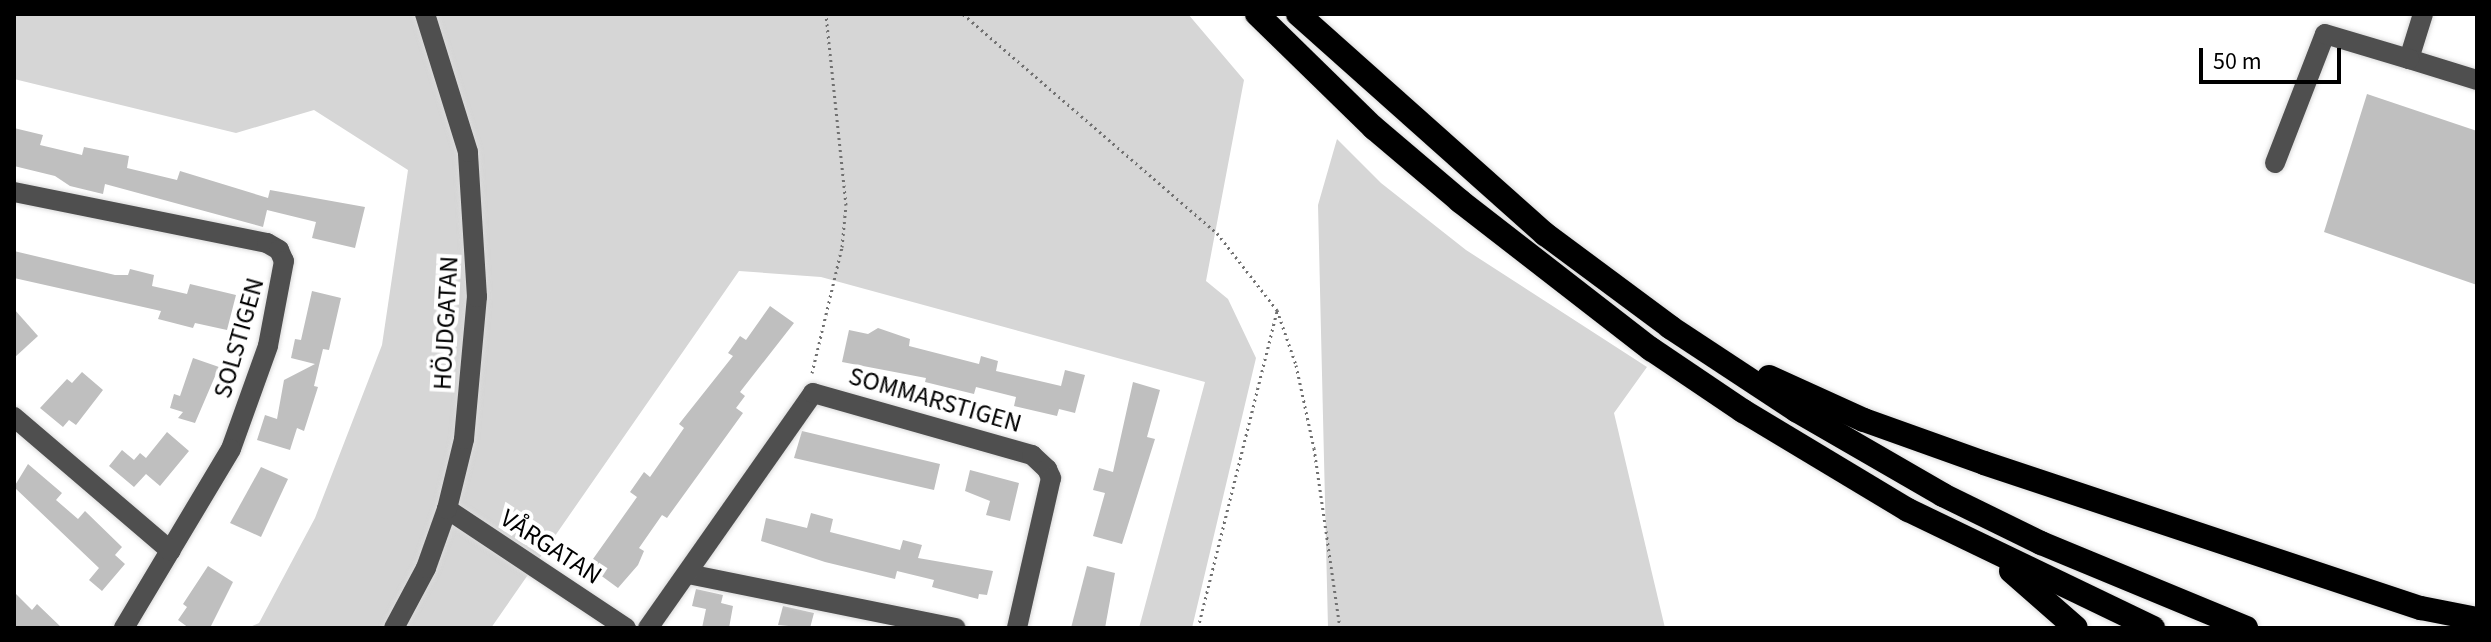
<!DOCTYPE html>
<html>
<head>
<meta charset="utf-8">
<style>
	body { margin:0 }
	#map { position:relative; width:2491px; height:642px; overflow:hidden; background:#fff; font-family:"Source Sans 3",sans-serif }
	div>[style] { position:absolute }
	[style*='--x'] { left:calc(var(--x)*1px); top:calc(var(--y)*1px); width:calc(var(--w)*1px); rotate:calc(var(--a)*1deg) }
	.green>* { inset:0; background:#d6d6d6 }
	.building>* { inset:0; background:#bfbfbf }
	.path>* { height:3px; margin-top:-1.5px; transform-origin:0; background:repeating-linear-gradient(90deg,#717171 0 2px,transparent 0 6px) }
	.roads { filter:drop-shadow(0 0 2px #dbdbdb) drop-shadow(0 0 2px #dbdbdb) }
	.minor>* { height:20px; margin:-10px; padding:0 10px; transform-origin:10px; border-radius:10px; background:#4f4f4f }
	.highway>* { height:24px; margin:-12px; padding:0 12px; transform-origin:12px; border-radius:12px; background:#000 }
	span { translate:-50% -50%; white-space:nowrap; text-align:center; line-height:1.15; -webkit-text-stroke:8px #fff; paint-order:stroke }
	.street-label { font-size:26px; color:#000 }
	.frame { position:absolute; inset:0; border:16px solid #000; pointer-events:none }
	.scale { position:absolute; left:2199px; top:48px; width:142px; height:36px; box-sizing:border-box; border:4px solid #000; border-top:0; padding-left:10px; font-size:24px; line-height:28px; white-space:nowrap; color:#000; -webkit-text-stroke:6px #fff; paint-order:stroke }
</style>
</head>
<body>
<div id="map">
	<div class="green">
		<div style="clip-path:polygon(14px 14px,1188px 14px,1244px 80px,1206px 281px,1228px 299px,1256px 358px,1192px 628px,1139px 628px,1205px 382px,821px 277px,739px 271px,491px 628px,248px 628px,259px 623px,315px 518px,382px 345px,408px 170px,314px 110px,236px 133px,14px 79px)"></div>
		<div style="clip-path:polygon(1337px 139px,1381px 183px,1466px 250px,1647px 367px,1614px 413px,1665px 628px,1328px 628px,1318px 205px)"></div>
	</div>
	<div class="building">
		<div style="clip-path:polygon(2367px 94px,2477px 131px,2477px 285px,2324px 232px)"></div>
		<div style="clip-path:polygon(14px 128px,43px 135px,40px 145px,82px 155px,84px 147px,129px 156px,127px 168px,177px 180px,180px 171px,268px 198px,270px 190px,365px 207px,355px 248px,312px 238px,316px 222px,267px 210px,263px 227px,105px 184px,103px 194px,70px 186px,55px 176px,14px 166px)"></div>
		<div style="clip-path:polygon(14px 251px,115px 275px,128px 275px,130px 269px,154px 275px,152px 286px,187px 294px,190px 284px,236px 295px,227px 330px,195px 323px,193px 328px,158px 319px,161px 311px,14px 278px)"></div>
		<div style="clip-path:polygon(312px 291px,341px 298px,329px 350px,323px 349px,314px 386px,318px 387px,304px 431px,297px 428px,290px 450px,257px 440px,265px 415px,277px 419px,284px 380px,315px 364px,291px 358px,295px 339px,301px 340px)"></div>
		<div style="clip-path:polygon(770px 306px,794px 323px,740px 392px,745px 396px,736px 408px,743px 413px,667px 518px,662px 515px,639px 548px,644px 551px,638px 565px,618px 588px,588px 566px,637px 497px,630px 492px,644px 472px,650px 477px,684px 428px,679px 424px,733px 356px,728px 353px,740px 336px,746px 340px)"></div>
		<div style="clip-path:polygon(14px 309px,38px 336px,14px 358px)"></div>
		<div style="clip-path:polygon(878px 328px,910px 339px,909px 346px,979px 364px,981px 356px,998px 361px,996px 371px,1061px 386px,1065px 370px,1085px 375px,1075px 413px,1059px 409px,1057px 416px,1014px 406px,1016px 397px,976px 387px,974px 394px,925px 382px,926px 378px,842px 362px,849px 330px,868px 334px)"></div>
		<div style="clip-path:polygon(193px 358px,219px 367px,195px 423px,178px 418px,183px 412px,170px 408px,174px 394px,180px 396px)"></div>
		<div style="clip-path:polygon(82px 372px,103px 390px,76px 425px,69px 420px,63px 427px,40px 408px,67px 379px,72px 383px)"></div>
		<div style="clip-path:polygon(1133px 382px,1160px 390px,1147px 437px,1155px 439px,1122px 544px,1093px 536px,1105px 493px,1093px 490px,1099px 468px,1113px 472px)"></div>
		<div style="clip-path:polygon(802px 431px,940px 464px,934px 490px,794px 458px)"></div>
		<div style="clip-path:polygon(167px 432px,189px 451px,160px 486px,146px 474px,134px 487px,109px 466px,122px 450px,134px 460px,140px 453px,146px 458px)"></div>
		<div style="clip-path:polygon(28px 464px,62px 493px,56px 500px,78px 519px,85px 511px,122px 547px,115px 555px,125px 564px,102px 591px,89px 580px,99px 568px,14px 487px)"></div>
		<div style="clip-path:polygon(261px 467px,288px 479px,261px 537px,230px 523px)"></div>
		<div style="clip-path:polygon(970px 470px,1019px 483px,1010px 521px,986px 515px,990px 501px,965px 491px)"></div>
		<div style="clip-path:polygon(811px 513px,833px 519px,830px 532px,900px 550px,903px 540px,922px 545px,918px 558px,993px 571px,987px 595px,979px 594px,978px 599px,932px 587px,934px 580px,897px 571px,895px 579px,825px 562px,761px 541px,766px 518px,807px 528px)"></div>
		<div style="clip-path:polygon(208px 566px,233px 582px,210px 628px,189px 628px,178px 620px,187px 607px,183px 604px)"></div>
		<div style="clip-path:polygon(1087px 566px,1115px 573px,1105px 628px,1071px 628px)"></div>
		<div style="clip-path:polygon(696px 589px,723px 595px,721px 603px,733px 606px,729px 628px,702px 628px,706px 609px,692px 606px)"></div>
		<div style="clip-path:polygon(14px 592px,32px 610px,37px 604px,62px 628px,14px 628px)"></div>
		<div style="clip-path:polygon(783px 606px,814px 613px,810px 628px,778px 625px)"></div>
	</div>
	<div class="path">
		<div style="--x:963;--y:14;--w:335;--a:40.8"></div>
		<div style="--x:1217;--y:233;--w:98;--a:52.1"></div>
		<div style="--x:1277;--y:310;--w:58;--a:70.9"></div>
		<div style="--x:1296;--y:365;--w:85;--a:77.8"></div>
		<div style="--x:1314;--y:448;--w:182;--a:81.8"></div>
		<div style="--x:812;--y:373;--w:130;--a:-76.6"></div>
		<div style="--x:842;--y:247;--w:42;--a:-84.6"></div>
		<div style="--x:846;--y:205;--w:192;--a:-96"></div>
		<div style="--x:1198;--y:628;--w:328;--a:-76"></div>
	</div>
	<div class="roads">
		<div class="minor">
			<div style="--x:2423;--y:14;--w:47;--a:107.3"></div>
			<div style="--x:2409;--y:59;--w:71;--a:17.2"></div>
			<div style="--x:2275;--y:163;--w:138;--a:-68.8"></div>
			<div style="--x:2325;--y:34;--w:88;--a:16.6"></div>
			<div style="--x:14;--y:192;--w:258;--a:11.4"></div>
			<div style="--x:267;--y:243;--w:14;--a:30"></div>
			<div style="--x:279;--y:250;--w:12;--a:66"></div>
			<div style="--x:284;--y:261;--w:86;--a:100.7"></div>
			<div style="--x:268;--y:346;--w:109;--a:109.8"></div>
			<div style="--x:231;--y:449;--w:209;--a:120.9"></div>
			<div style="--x:14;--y:417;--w:206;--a:40.5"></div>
			<div style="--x:447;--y:509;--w:215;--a:33.6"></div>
			<div style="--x:688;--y:574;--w:273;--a:11.4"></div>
			<div style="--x:394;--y:628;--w:68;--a:-61.9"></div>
			<div style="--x:426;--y:568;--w:63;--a:-70.4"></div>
			<div style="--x:447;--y:509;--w:72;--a:-76.3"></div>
			<div style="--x:464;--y:439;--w:143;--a:-84.8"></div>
			<div style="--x:477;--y:297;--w:145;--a:-93.6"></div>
			<div style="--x:468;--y:152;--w:145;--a:-107.3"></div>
			<div style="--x:648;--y:628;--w:287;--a:-54.9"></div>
			<div style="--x:813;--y:393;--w:228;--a:15.8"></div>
			<div style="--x:1032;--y:455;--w:21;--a:43"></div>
			<div style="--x:1047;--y:469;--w:10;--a:66"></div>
			<div style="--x:1051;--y:478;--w:154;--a:102.8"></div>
		</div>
		<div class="highway">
			<div style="--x:1257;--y:14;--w:163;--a:44.3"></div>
			<div style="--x:1374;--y:128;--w:113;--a:40.3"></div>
			<div style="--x:1460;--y:201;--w:242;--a:37.8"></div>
			<div style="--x:1651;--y:349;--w:111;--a:34"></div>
			<div style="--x:1743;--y:411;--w:192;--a:31"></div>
			<div style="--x:1908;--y:510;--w:272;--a:25.7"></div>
			<div style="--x:1298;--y:14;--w:331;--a:41.7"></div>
			<div style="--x:1545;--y:234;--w:156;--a:36.6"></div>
			<div style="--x:1670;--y:327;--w:151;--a:33.4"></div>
			<div style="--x:1796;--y:410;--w:170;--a:30"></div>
			<div style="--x:1943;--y:495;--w:109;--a:26.1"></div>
			<div style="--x:2041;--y:543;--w:222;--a:22.5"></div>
			<div style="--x:1769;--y:377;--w:104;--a:24.4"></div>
			<div style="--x:1864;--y:420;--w:127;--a:19.7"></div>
			<div style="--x:1984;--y:463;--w:460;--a:18.4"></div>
			<div style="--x:2421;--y:608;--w:57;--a:11.1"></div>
			<div style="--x:2011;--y:571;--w:86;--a:41.2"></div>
		</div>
	</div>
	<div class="street-label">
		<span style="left:446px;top:323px;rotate:-87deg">HÖJDGATAN</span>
		<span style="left:239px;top:338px;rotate:-74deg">SOLSTIGEN</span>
		<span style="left:935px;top:400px;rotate:16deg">SOMMARSTIGEN</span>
		<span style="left:551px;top:547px;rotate:33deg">VÅRGATAN</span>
	</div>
	<div class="frame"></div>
	<div class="scale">50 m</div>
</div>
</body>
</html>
